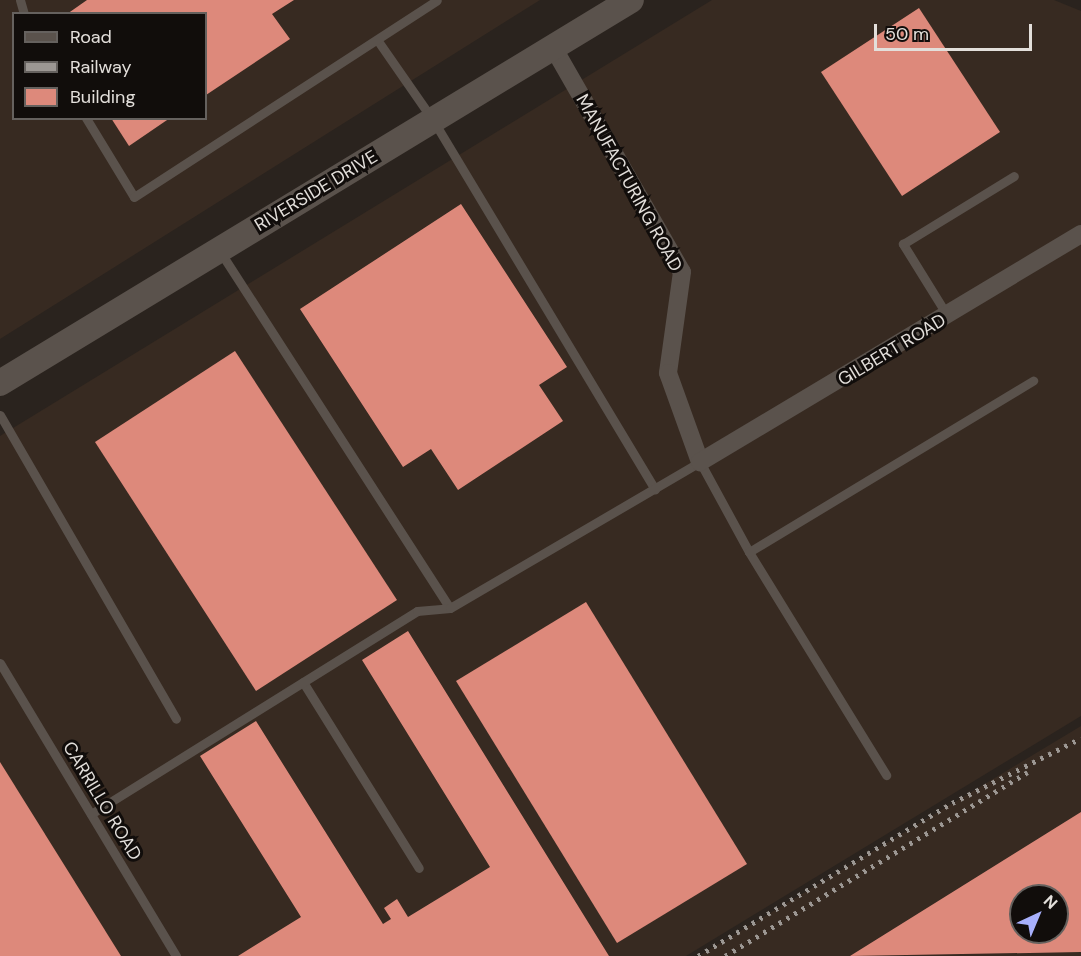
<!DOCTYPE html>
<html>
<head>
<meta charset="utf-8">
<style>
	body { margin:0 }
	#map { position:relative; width:1081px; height:956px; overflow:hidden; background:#2a231e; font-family:"DM Sans",sans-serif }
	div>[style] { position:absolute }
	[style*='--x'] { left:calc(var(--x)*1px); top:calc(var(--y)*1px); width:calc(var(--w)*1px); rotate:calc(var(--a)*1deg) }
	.built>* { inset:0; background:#372a21 }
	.building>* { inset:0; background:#dd897b }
	.lane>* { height:9px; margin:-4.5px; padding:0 4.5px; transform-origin:4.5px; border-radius:4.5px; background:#5a524c }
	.street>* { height:18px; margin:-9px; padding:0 9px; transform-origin:9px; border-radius:9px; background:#5a524c }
	.secondary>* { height:26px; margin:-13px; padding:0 13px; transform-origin:13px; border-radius:13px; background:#5a524c }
	.rail>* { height:4.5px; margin-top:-2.25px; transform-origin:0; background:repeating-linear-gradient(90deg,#9c9793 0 3px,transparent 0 9px) }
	span { translate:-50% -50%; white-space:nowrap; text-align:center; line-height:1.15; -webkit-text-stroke:6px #110d0b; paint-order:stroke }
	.street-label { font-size:18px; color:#e3dfdb }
	.legend { position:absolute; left:12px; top:12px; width:195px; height:108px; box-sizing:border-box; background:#110d0b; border:2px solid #65615e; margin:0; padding:8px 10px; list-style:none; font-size:18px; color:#e3dfdb }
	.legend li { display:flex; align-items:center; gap:12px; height:30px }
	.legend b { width:30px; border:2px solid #65615e }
	.north { position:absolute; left:1009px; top:884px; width:60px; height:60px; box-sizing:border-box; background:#110d0b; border:2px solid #65615e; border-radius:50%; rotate:44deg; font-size:16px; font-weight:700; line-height:24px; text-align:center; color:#e3dfdb }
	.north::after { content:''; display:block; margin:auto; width:21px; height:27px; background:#a8b0fc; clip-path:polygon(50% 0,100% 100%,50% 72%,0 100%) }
	.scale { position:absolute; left:874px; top:24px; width:158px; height:27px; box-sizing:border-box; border:3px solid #e3dfdb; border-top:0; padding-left:8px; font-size:18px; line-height:21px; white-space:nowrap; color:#e3dfdb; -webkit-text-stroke:4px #110d0b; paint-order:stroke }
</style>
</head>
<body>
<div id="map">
	<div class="built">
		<div style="clip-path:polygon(evenodd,0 0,540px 0,0 339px,0 0,14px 14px,206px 14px,206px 118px,14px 118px,14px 14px)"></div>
		<div style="clip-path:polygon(712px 0,1054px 0,1081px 11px,1081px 716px,686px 956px,0 956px,0 436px)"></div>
		<div style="clip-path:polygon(evenodd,1081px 726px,1081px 956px,699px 956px,1081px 726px,1021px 896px,1057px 896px,1057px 932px,1021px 932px,1021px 896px)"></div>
	</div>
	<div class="building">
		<div style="clip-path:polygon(87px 0,294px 0,272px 14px,290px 39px,206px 95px,206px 14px,67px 14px)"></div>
		<div style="clip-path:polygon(919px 8px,1000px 132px,902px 196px,821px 72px)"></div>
		<div style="clip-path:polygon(111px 118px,170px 118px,129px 146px)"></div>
		<div style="clip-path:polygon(461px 204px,567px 367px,539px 385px,563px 421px,458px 490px,431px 449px,403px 467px,300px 309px)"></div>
		<div style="clip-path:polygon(235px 351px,397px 600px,256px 691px,95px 442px)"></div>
		<div style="clip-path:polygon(586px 602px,747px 864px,617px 943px,456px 681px)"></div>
		<div style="clip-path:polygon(408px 631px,609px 956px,238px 956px,301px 917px,200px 756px,256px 721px,383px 924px,391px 919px,384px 908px,397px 899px,408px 917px,490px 867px,362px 660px)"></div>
		<div style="clip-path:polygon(0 762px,121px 956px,0 956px)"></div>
		<div style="clip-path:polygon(evenodd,1081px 812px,1081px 952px,850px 956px,1081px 812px,1021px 896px,1057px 896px,1057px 932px,1021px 932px,1021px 896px)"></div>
	</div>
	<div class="lane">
		<div style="--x:20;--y:0;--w:15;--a:74"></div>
		<div style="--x:378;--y:41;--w:96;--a:55.2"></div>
		<div style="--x:433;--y:120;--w:431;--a:59"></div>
		<div style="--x:86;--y:118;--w:92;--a:58.7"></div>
		<div style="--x:134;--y:197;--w:361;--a:-33"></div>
		<div style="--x:221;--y:253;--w:422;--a:57.2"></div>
		<div style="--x:947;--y:315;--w:84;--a:-121.8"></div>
		<div style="--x:903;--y:244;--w:130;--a:-31.5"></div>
		<div style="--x:0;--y:415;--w:351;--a:59.9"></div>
		<div style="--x:749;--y:552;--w:262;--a:58.4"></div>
		<div style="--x:0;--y:663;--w:342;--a:59"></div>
		<div style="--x:303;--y:682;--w:219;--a:58.1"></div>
		<div style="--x:91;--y:814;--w:384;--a:-31.9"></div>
		<div style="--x:417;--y:611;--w:33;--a:-5"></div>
		<div style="--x:450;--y:608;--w:290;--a:-30.3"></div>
		<div style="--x:700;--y:462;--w:102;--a:61.4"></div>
		<div style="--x:749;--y:552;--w:332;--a:-31.1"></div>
	</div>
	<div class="street">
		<div style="--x:553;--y:47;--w:259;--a:60.2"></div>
		<div style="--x:682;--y:272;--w:102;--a:97.9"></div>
		<div style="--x:668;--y:373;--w:95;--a:70.2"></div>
		<div style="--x:700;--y:462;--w:444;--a:-30.9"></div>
	</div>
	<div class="secondary">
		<div style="--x:0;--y:383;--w:738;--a:-31.26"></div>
	</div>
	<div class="rail">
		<div style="--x:698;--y:956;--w:297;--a:-31.1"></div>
		<div style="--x:952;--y:803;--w:144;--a:-26.7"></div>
		<div style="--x:725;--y:956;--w:354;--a:-31.3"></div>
	</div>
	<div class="street-label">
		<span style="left:629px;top:183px;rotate:61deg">MANUFACTURING ROAD</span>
		<span style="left:316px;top:191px;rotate:-31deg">RIVERSIDE DRIVE</span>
		<span style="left:892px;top:350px;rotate:-31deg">GILBERT ROAD</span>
		<span style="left:102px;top:801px;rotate:59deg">CARRILLO ROAD</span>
	</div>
	<ul class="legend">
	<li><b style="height:8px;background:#5a524c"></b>Road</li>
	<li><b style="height:8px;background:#9c9793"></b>Railway</li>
	<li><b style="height:16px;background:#dd897b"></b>Building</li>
	</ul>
	<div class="north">N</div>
	<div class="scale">50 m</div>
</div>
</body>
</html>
